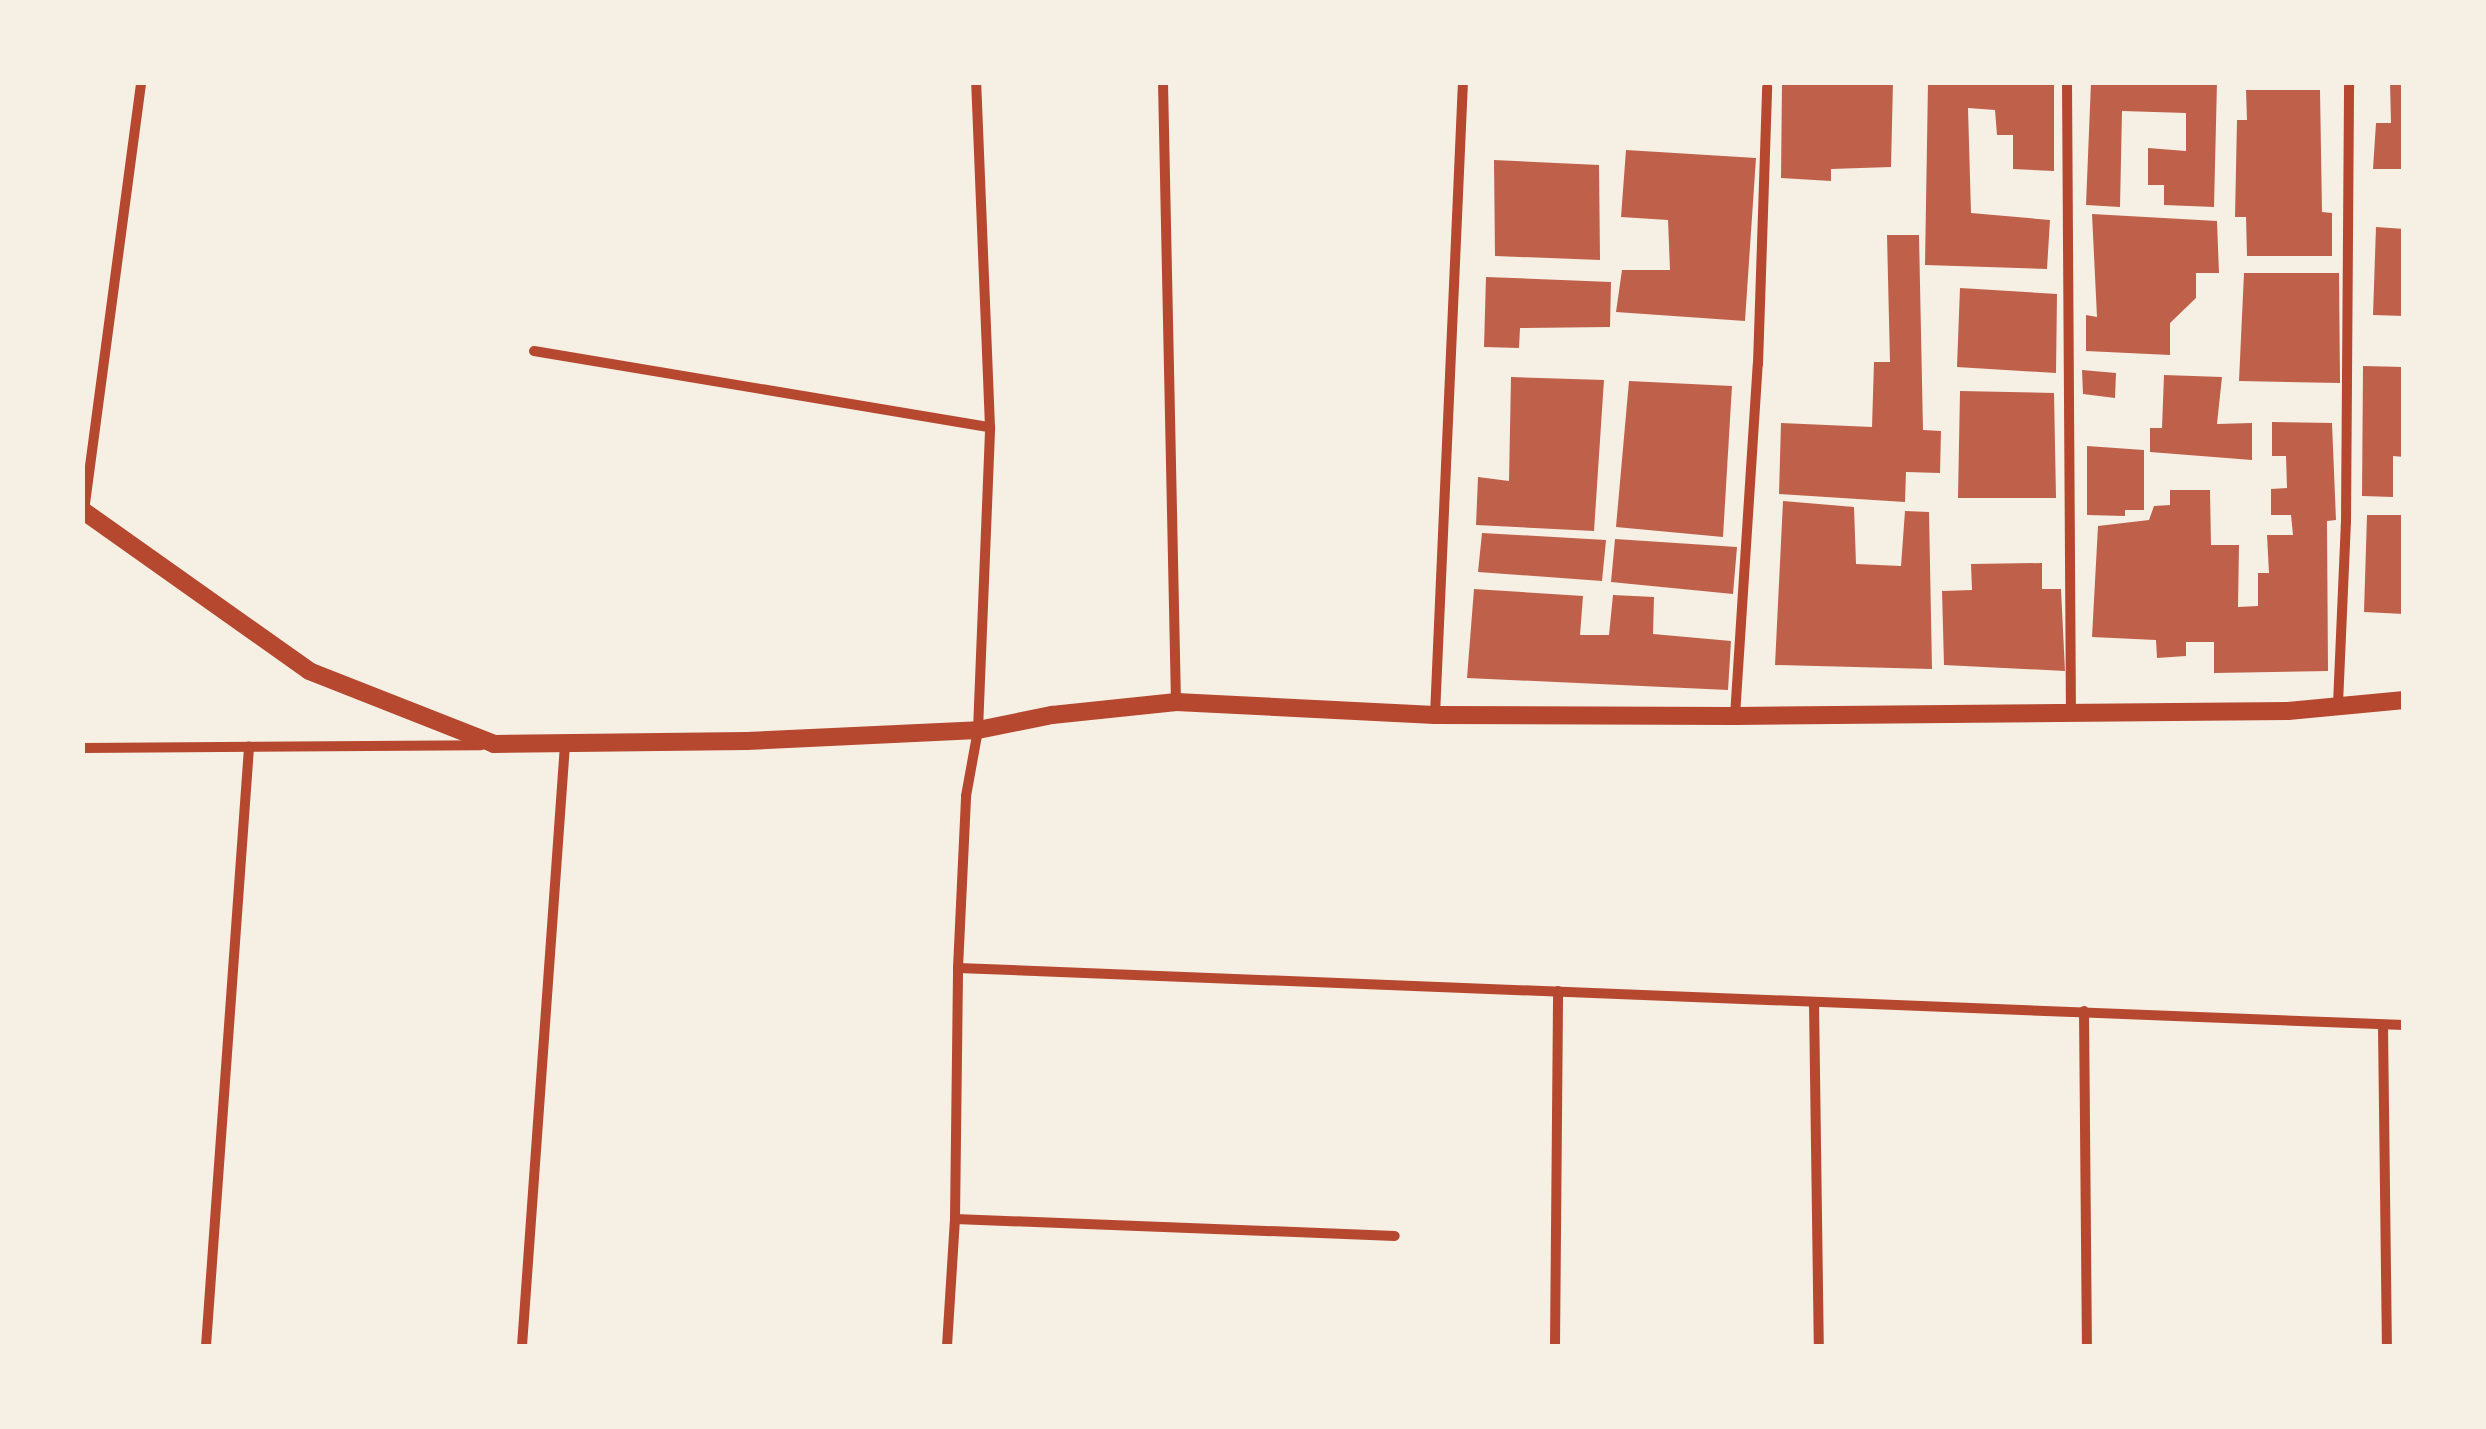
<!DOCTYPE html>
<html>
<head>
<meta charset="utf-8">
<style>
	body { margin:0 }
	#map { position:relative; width:2486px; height:1429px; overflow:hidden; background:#f6efe4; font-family:Bitter,serif }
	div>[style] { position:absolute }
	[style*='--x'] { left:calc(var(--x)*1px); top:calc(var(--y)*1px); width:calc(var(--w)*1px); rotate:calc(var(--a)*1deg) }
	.building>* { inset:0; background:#bf614a }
	.minor>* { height:10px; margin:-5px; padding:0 5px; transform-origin:5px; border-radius:5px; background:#b5482f }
	.tertiary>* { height:18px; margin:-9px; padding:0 9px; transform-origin:9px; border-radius:9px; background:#b5482f }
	span { translate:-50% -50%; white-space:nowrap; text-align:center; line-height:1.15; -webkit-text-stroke:8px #f6efe4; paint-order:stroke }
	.frame { position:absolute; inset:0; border:85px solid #f6efe4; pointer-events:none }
</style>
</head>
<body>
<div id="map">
	<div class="building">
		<div style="clip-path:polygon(1782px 82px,1893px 82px,1891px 167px,1831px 169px,1831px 181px,1781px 178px)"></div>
		<div style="clip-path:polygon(1928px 82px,2054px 82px,2054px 171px,2013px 169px,2013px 135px,1997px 135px,1995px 110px,1968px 108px,1971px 213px,2050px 220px,2047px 269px,1925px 265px)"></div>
		<div style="clip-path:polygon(2091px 82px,2217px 82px,2214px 207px,2164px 205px,2164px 185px,2148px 185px,2148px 148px,2186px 151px,2186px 113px,2122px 111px,2120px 207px,2086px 205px)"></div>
		<div style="clip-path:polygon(2390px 82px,2404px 82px,2404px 169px,2373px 169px,2376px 123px,2391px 123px)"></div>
		<div style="clip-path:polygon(2246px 90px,2320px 90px,2322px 212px,2332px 213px,2332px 256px,2247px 256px,2246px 217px,2235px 217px,2237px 120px,2247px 120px)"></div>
		<div style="clip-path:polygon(1626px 150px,1756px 158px,1745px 321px,1616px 312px,1622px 270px,1670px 270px,1668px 220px,1621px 217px)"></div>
		<div style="clip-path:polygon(1494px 160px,1599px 165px,1600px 260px,1495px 256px)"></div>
		<div style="clip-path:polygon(2092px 214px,2217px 221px,2219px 273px,2196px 273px,2196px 298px,2170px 323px,2170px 355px,2086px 351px,2086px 315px,2097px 317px)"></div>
		<div style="clip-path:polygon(2376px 227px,2404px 229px,2404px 316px,2373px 315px)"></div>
		<div style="clip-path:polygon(1887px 235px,1919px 235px,1923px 430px,1941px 431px,1940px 473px,1906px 472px,1905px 502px,1779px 494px,1781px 423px,1872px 427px,1874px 362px,1890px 362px)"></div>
		<div style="clip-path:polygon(2244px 273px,2339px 273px,2340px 383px,2239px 381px)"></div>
		<div style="clip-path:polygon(1486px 277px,1611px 282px,1610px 327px,1520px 328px,1519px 348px,1484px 347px)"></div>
		<div style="clip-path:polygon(1960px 288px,2057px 294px,2056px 373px,1957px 367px)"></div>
		<div style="clip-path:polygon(2363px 366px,2404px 367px,2404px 457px,2393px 456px,2393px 497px,2362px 496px)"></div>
		<div style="clip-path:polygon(2082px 370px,2116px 373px,2115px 398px,2083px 394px)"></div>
		<div style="clip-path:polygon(2164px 375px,2222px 377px,2217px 424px,2252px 423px,2252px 460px,2150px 452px,2150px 428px,2162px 428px)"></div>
		<div style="clip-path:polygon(1511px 377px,1604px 380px,1594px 531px,1476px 525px,1478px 477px,1509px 481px)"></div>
		<div style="clip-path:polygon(1629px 381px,1732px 386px,1723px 537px,1616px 527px)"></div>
		<div style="clip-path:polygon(1960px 391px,2054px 393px,2056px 498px,1958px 498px)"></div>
		<div style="clip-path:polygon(2272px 422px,2332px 423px,2336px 520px,2327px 521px,2328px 671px,2214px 673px,2214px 642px,2186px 642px,2186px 656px,2157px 658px,2156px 640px,2092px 637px,2098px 526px,2149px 520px,2154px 506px,2170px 505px,2170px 490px,2210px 490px,2211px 545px,2239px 545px,2238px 607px,2258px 606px,2258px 573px,2269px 573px,2267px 535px,2293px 535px,2291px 515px,2271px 515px,2271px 489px,2287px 488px,2286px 456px,2272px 456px)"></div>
		<div style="clip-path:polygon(2087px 446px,2144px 450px,2144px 510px,2125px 510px,2125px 516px,2087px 515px)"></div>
		<div style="clip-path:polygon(1783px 501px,1854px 507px,1856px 564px,1901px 566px,1905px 511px,1929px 512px,1932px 669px,1775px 665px)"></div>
		<div style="clip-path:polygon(2367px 515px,2404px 515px,2404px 614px,2364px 612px)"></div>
		<div style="clip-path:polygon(1482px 533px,1606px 540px,1602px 581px,1478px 572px)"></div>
		<div style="clip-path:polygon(1615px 539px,1737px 547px,1733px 594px,1611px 582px)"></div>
		<div style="clip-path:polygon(2042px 563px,2042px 589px,2061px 589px,2065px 671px,1944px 665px,1942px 591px,1972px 590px,1971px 564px)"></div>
		<div style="clip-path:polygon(1474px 589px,1583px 596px,1580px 635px,1609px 635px,1613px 595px,1654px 597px,1653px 634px,1731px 641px,1728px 690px,1467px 678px)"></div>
	</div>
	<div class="minor">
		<div style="--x:1163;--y:82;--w:620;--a:88.8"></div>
		<div style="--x:2067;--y:82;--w:632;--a:89.64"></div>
		<div style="--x:534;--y:351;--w:462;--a:9.5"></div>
		<div style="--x:84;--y:511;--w:433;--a:-82.4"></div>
		<div style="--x:2338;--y:704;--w:182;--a:-87.5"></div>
		<div style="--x:2346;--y:522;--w:440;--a:-89.6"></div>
		<div style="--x:1435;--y:715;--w:634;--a:-87.47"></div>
		<div style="--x:1735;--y:716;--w:353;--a:-86.3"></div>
		<div style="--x:1758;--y:364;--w:277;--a:-88.1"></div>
		<div style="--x:82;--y:748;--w:399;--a:-0.4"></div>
		<div style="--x:958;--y:968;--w:1447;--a:2.26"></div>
		<div style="--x:1814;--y:1002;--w:344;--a:89.2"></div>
		<div style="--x:2084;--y:1011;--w:335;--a:89.5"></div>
		<div style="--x:2383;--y:1026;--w:320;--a:89.3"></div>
		<div style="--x:955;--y:1219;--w:440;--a:2.2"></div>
		<div style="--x:206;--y:1346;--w:601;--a:-85.89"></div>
		<div style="--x:522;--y:1346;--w:603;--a:-85.91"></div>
		<div style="--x:947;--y:1346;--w:127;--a:-86.4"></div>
		<div style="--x:955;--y:1219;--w:251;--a:-89.3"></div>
		<div style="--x:958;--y:968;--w:172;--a:-87.3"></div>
		<div style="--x:966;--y:796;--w:67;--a:-79.7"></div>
		<div style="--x:978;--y:730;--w:303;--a:-87.7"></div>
		<div style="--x:990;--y:427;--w:345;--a:-92.3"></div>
		<div style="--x:1555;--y:1346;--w:355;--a:-89.5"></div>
	</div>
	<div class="tertiary">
		<div style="--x:82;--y:510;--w:278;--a:35.3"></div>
		<div style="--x:309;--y:671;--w:199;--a:21.5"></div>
		<div style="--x:494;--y:744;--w:253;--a:-0.7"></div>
		<div style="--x:747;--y:741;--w:231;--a:-2.7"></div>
		<div style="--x:978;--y:730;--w:76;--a:-11.5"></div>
		<div style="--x:1052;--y:715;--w:125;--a:-6"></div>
		<div style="--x:1176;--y:702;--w:259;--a:2.9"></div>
		<div style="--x:1435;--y:715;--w:300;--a:0.2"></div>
		<div style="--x:1735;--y:716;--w:553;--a:-0.52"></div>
		<div style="--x:2288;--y:711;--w:117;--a:-5.4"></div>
	</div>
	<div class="frame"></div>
</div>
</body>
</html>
